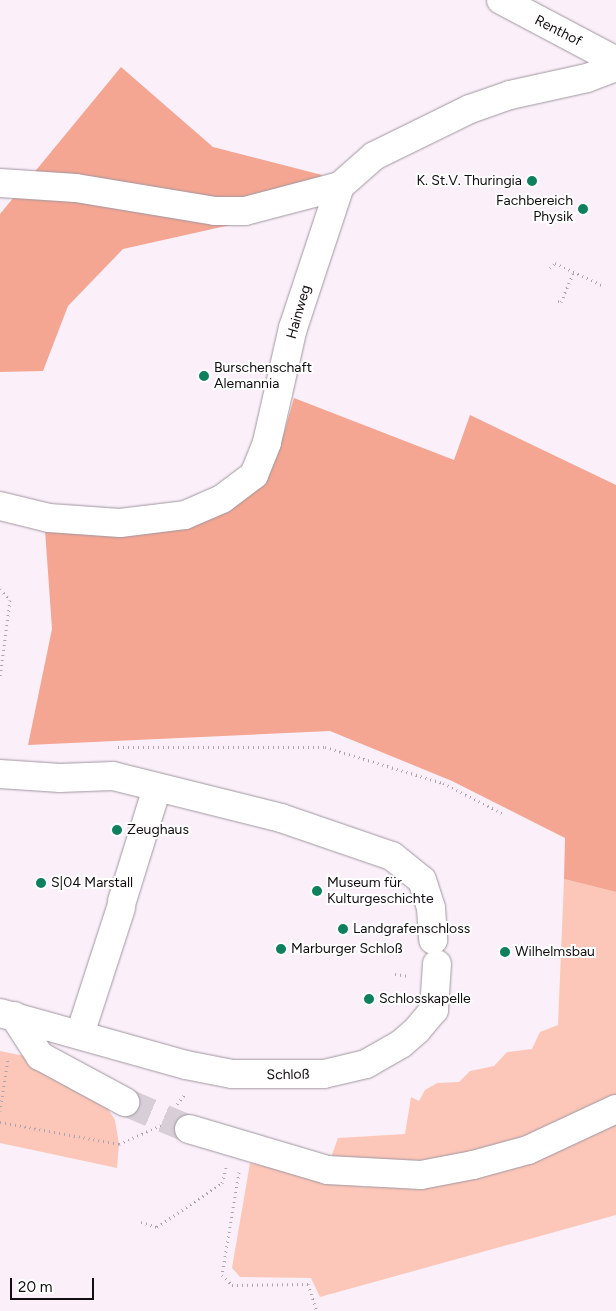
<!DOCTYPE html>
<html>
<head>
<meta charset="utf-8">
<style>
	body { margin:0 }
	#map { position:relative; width:616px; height:1311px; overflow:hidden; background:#fbf0fa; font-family:Figtree,sans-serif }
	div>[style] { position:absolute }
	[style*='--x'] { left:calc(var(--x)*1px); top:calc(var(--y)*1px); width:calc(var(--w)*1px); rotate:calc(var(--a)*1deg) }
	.green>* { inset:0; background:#fcc7b9 }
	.forest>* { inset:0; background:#f4a692 }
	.minor-tunnel>* { height:28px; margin-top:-14px; transform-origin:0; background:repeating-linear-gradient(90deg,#d8ced7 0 28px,transparent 0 42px) }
	.path>* { height:3px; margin-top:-1.5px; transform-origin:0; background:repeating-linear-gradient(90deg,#aea6ad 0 1px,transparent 0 5px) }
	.roads { filter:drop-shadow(0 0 1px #a0969f) drop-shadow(0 0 1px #a0969f) }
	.minor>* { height:28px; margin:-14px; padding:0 14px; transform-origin:14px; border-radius:14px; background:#fff }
	.dots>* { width:14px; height:14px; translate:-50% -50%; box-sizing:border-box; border:2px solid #fff; border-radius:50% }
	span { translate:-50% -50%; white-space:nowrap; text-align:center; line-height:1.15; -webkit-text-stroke:4px #fff; paint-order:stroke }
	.street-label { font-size:14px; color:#110d10 }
	.poi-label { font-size:14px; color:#110d10 }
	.right { translate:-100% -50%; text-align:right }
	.left { translate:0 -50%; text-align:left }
	.scale { position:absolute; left:10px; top:1278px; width:84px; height:22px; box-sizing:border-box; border:2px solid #110d10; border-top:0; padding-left:6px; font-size:15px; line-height:18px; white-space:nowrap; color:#110d10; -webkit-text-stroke:4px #fff; paint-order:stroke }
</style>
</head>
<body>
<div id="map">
	<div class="green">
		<div style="clip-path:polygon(564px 879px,616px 892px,616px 1100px,525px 1141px,418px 1166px,329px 1163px,338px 1138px,405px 1134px,411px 1097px,419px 1101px,425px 1090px,437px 1083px,459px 1082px,470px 1071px,494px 1066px,507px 1052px,532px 1049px,540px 1032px,558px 1025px)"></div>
		<div style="clip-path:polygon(0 1051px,34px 1058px,104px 1103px,115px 1120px,119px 1144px,117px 1168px,0 1143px)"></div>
		<div style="clip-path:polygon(616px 1124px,616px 1215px,320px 1297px,311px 1278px,240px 1277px,232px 1268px,250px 1163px,365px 1187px,422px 1187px,481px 1177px,539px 1160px)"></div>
	</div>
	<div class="forest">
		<div style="clip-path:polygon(121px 67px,213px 147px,322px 175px,311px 207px,123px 249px,68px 306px,43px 371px,0 372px,0 214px)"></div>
		<div style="clip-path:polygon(294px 398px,454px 460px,470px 415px,616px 485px,616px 892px,564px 879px,565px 838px,452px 781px,330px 731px,28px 745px,52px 629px,45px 530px,186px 524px,280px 446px)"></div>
	</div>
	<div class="minor-tunnel">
		<div style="--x:125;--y:1102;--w:69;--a:22.9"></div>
	</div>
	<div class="path">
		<div style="--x:550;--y:268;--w:7;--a:-45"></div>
		<div style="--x:555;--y:263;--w:52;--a:25.1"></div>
		<div style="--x:558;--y:301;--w:3;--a:18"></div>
		<div style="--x:561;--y:302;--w:33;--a:-67"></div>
		<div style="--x:0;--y:589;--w:15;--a:48"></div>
		<div style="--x:10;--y:600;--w:78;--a:97.4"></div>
		<div style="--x:118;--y:747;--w:207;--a:0"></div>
		<div style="--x:325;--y:747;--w:123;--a:17"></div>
		<div style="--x:443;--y:783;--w:66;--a:27"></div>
		<div style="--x:395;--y:974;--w:14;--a:8"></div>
		<div style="--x:177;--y:1104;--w:14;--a:-51"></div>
		<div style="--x:0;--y:1111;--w:53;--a:-81.3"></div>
		<div style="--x:0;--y:1122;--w:121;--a:10.5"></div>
		<div style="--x:119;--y:1144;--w:46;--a:-24.3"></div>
		<div style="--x:239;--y:1172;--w:104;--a:99.4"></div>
		<div style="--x:222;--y:1275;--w:14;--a:45"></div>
		<div style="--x:232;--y:1285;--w:76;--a:-0.8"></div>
		<div style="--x:308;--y:1284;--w:28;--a:72"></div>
		<div style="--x:141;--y:1222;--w:17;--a:17"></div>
		<div style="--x:157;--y:1227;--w:78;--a:-34.1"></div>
		<div style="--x:222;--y:1183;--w:16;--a:-75"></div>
	</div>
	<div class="roads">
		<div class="minor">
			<div style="--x:501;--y:0;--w:130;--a:27.9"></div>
			<div style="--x:0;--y:183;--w:76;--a:3.8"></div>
			<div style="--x:76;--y:188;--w:141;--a:9.4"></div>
			<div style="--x:215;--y:211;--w:30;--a:0"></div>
			<div style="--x:245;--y:211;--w:98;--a:-14.7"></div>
			<div style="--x:0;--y:506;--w:50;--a:13.8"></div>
			<div style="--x:49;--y:518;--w:71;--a:4"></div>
			<div style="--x:120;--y:523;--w:65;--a:-7"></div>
			<div style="--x:185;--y:515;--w:40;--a:-23.4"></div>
			<div style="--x:222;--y:499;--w:40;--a:-37"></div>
			<div style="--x:254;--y:475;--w:35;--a:-68"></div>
			<div style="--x:267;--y:442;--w:117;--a:-77.2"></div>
			<div style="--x:293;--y:328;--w:150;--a:-71.7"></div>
			<div style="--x:340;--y:186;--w:45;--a:-41.4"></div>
			<div style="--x:374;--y:156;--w:107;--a:-26.1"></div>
			<div style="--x:470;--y:109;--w:42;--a:-19.3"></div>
			<div style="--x:510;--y:95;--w:79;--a:-12.4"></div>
			<div style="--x:587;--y:78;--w:31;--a:-21"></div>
			<div style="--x:0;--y:774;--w:60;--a:3.8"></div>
			<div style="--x:60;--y:778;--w:53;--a:-2.2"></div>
			<div style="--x:113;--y:776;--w:173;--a:14"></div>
			<div style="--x:281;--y:818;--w:117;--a:18.9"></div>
			<div style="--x:392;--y:856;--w:38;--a:39"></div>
			<div style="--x:422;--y:880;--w:29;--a:72"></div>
			<div style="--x:431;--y:908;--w:32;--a:86"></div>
			<div style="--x:122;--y:901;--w:118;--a:-72.8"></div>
			<div style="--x:0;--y:1013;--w:193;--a:15.6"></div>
			<div style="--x:186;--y:1065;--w:47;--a:11.1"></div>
			<div style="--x:232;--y:1074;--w:92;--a:0"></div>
			<div style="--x:324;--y:1074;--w:43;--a:-13.4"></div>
			<div style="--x:366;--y:1064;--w:40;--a:-29.7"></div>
			<div style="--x:401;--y:1044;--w:21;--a:-41"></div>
			<div style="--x:417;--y:1030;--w:26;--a:-50"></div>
			<div style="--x:434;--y:1010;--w:46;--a:-86.3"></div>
			<div style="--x:14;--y:1016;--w:48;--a:57"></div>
			<div style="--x:40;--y:1056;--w:97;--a:28.4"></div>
			<div style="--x:80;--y:1034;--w:133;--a:-72"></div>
			<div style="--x:189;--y:1129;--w:144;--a:16.5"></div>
			<div style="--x:327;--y:1170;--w:94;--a:3"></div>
			<div style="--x:421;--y:1175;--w:53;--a:-10.9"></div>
			<div style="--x:473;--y:1165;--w:57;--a:-15.3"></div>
			<div style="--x:528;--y:1150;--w:97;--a:-25"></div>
		</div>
	</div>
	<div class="dots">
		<div style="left:532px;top:181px;background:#0f805d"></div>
		<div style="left:583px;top:209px;background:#0f805d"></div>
		<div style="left:204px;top:376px;background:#0f805d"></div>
		<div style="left:117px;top:830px;background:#0f805d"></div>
		<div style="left:41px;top:883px;background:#0f805d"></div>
		<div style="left:317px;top:891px;background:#0f805d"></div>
		<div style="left:343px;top:929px;background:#0f805d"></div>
		<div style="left:281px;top:949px;background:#0f805d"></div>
		<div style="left:505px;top:952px;background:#0f805d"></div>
		<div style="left:369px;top:999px;background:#0f805d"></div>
	</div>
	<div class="street-label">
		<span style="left:558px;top:31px;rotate:27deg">Renthof</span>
		<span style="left:299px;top:312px;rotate:-74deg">Hainweg</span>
		<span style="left:288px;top:1075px;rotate:-1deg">Schloß</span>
	</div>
	<div class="poi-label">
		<span class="right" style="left:522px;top:181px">K. St.V. Thuringia</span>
		<span class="right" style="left:573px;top:209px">Fachbereich<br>Physik</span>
		<span class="left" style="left:214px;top:376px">Burschenschaft<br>Alemannia</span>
		<span class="left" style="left:127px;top:830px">Zeughaus</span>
		<span class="left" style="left:51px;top:883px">S|04 Marstall</span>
		<span class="left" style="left:327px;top:891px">Museum für<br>Kulturgeschichte</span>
		<span class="left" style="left:353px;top:929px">Landgrafenschloss</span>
		<span class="left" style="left:291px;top:949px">Marburger Schloß</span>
		<span class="left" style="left:515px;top:952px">Wilhelmsbau</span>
		<span class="left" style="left:379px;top:999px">Schlosskapelle</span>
	</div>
	<div class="scale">20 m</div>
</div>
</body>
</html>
